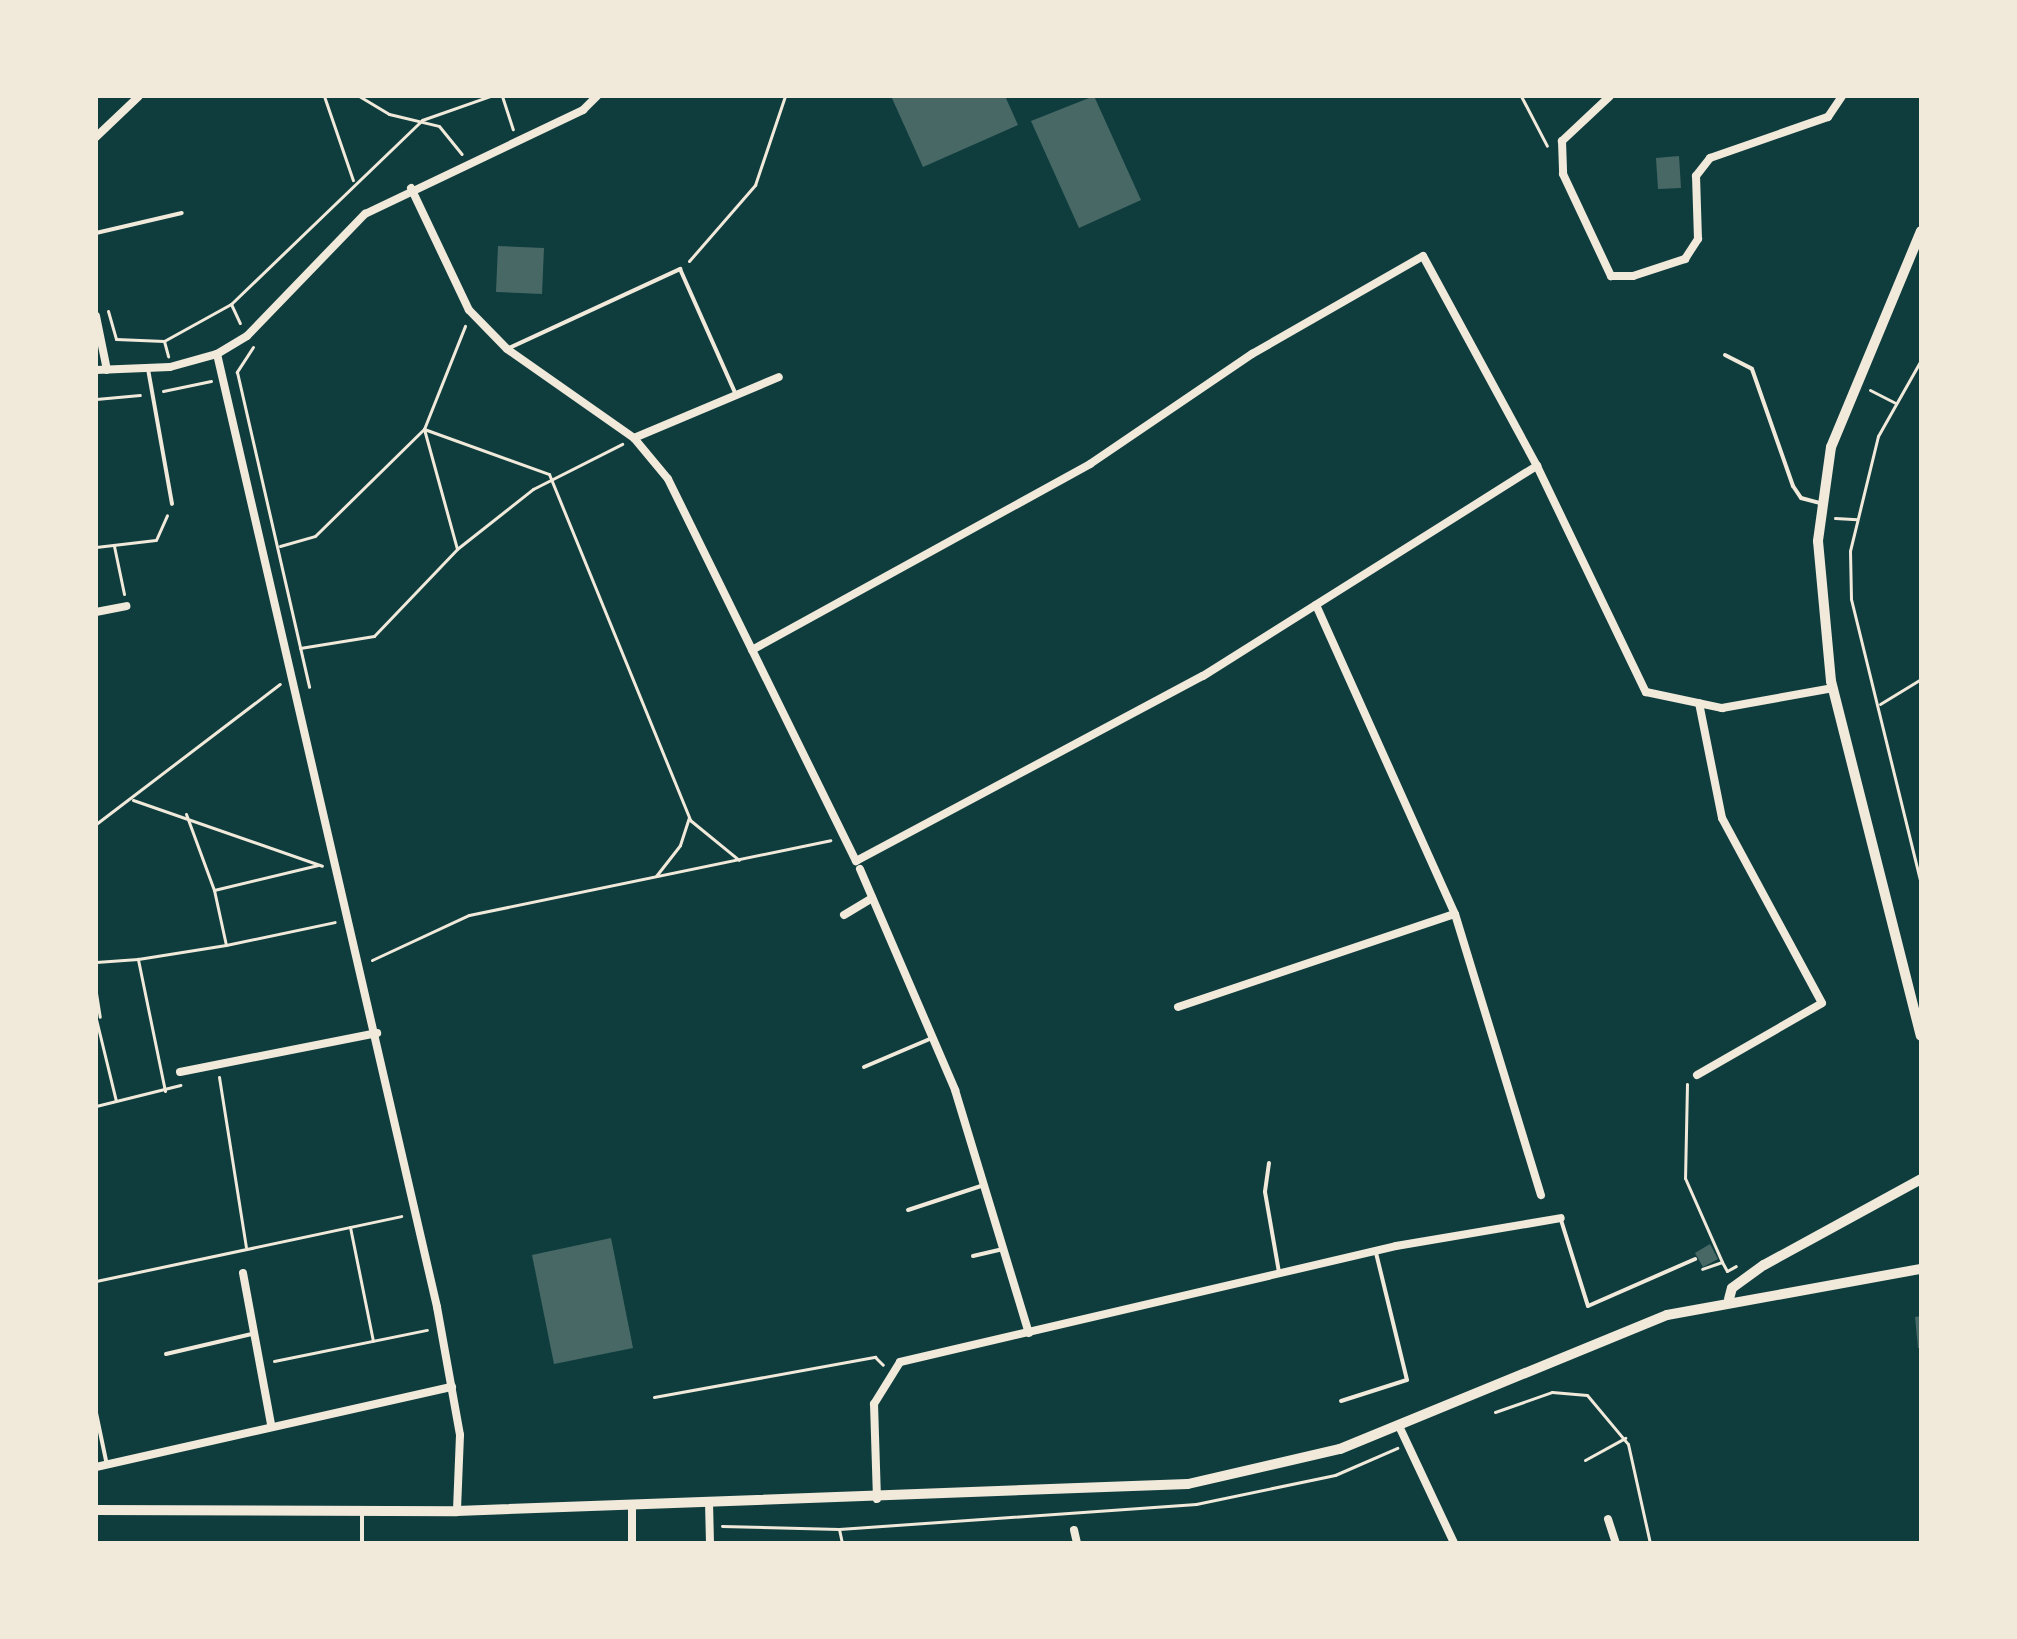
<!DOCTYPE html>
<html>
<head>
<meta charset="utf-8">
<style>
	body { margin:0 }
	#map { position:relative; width:2017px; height:1639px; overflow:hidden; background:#0f3d3e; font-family:"Archivo Narrow",sans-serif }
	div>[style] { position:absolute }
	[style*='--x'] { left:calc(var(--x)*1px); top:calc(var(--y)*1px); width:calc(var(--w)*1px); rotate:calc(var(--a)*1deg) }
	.building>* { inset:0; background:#486865 }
	.path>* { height:3px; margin:-1.5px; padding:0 1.5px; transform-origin:1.5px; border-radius:1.5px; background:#f1e9da }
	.service>* { height:4px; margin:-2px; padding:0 2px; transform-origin:2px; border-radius:2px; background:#f1e9da }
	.minor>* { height:8px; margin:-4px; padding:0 4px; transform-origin:4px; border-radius:4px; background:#f1e9da }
	.tertiary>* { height:10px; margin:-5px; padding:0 5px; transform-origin:5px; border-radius:5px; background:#f1e9da }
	span { translate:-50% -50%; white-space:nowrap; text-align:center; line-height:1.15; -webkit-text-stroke:6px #f1e9da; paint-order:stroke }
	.frame { position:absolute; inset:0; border:98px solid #f1e9da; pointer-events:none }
</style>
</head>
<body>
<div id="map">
	<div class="building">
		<div style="clip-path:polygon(891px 96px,1005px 96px,1018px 125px,923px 167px)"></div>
		<div style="clip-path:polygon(1094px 96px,1141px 200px,1079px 228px,1031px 121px)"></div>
		<div style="clip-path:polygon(1679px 156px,1681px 188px,1658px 189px,1656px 158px)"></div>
		<div style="clip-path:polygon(498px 246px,544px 248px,542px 294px,496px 292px)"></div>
		<div style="clip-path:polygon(611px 1238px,633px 1348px,554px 1364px,532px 1255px)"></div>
		<div style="clip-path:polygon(1710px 1244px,1718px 1259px,1703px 1267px,1695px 1253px)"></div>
		<div style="clip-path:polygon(1921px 1316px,1921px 1348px,1918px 1348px,1915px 1317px)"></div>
	</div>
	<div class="path">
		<div style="--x:324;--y:96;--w:89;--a:71"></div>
		<div style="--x:359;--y:96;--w:35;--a:31"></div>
		<div style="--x:389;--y:114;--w:51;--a:13.5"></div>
		<div style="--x:439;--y:126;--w:36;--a:51"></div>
		<div style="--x:502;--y:96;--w:35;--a:72"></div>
		<div style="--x:1521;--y:96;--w:56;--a:62.5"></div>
		<div style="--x:689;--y:261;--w:101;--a:-49"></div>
		<div style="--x:755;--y:185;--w:94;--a:-71.4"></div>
		<div style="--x:231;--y:304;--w:21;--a:65"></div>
		<div style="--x:108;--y:311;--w:29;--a:74"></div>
		<div style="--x:116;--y:339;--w:48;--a:2.4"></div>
		<div style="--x:164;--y:341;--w:16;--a:75"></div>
		<div style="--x:164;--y:341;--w:77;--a:-28.9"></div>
		<div style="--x:231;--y:304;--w:265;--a:-43.9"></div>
		<div style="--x:422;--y:120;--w:72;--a:-19.4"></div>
		<div style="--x:253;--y:347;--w:30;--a:123"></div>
		<div style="--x:237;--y:372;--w:323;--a:77.1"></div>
		<div style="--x:1921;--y:360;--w:87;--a:119.5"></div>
		<div style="--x:1878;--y:436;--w:118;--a:103.7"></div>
		<div style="--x:1850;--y:551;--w:48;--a:88.8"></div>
		<div style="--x:1851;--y:599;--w:293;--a:76.2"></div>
		<div style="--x:1870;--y:390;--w:28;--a:27"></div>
		<div style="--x:163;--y:391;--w:49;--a:-11.8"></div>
		<div style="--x:96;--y:399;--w:44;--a:-5.2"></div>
		<div style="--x:424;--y:429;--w:133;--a:19.8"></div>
		<div style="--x:549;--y:474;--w:374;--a:67.8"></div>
		<div style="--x:690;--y:820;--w:63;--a:39.2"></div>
		<div style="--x:424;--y:429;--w:124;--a:74.6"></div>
		<div style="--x:1835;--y:518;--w:22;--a:3"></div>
		<div style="--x:114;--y:546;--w:49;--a:78.2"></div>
		<div style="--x:280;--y:546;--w:36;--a:-16"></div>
		<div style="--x:315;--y:536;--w:153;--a:-44.5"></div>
		<div style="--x:424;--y:429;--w:111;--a:-68.3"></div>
		<div style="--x:96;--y:547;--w:60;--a:-6.7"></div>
		<div style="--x:156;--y:540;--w:27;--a:-66"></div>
		<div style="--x:300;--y:648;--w:75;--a:-9.2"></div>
		<div style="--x:374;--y:636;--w:120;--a:-46.3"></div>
		<div style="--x:457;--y:549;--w:97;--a:-38.3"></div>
		<div style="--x:533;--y:489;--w:100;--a:-26.8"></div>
		<div style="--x:1880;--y:704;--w:48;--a:-31.4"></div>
		<div style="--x:133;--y:800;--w:200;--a:19.2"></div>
		<div style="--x:186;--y:814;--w:81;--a:69.8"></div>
		<div style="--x:214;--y:890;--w:107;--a:-13.5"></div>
		<div style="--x:96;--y:824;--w:231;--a:-37.3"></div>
		<div style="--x:656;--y:876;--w:39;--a:-52"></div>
		<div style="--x:680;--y:845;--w:29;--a:-72"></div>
		<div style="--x:214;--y:890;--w:56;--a:77.7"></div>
		<div style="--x:226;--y:945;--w:111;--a:-11.9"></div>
		<div style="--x:96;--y:933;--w:3;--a:90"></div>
		<div style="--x:372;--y:960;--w:107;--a:-24.9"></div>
		<div style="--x:469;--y:915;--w:369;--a:-11.7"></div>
		<div style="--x:96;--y:962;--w:42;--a:-4.1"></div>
		<div style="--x:96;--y:993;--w:24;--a:81"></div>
		<div style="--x:96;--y:1019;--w:84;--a:76.3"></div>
		<div style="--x:219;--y:1077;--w:172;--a:81"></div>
		<div style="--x:1687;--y:1084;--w:94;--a:91.2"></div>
		<div style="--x:1685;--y:1178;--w:92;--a:66.2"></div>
		<div style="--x:1722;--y:1262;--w:21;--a:161"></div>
		<div style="--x:165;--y:1091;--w:135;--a:-101.6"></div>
		<div style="--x:138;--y:959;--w:89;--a:-9"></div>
		<div style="--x:96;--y:1106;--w:87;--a:-14"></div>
		<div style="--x:350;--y:1227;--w:116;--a:78.6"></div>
		<div style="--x:1722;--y:1262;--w:10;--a:61"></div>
		<div style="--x:1727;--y:1271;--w:10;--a:-29"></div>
		<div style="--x:96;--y:1281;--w:312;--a:-12"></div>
		<div style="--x:274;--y:1361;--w:156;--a:-11.5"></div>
		<div style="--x:654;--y:1397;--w:225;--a:-10.3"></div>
		<div style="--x:875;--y:1357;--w:11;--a:45"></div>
		<div style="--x:1495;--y:1412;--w:60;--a:-19.3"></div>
		<div style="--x:1552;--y:1392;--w:35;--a:5"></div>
		<div style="--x:1587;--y:1395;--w:64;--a:50.1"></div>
		<div style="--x:1628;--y:1444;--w:101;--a:77.5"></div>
		<div style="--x:1585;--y:1460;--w:46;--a:-28.8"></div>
		<div style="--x:722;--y:1526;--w:117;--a:1.5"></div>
		<div style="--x:839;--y:1529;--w:358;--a:-4"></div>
		<div style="--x:1196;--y:1504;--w:142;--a:-11.8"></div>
		<div style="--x:1335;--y:1475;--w:68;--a:-23.5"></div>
		<div style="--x:839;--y:1529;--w:14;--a:78"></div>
	</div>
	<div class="service">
		<div style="--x:96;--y:233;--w:88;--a:-13.1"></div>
		<div style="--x:507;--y:349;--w:191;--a:-24.8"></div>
		<div style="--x:680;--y:269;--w:138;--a:66"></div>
		<div style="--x:1725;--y:355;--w:30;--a:27"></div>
		<div style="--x:1752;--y:369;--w:124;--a:70.7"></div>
		<div style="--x:1793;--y:486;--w:14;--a:56"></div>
		<div style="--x:1801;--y:498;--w:20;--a:15"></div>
		<div style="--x:148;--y:369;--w:137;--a:79.9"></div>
		<div style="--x:864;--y:1067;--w:74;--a:-23.1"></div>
		<div style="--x:1269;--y:1163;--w:29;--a:98"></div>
		<div style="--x:1265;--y:1192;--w:81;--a:80.1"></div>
		<div style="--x:908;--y:1210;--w:80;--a:-18.2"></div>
		<div style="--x:1561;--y:1220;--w:90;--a:72.6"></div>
		<div style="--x:1588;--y:1306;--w:117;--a:-23.7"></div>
		<div style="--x:973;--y:1256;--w:32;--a:-13"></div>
		<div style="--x:166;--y:1354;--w:88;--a:-13.1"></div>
		<div style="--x:1341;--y:1401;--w:69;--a:-17.7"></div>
		<div style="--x:1407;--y:1380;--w:131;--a:-103.7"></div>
		<div style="--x:96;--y:1413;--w:53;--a:78.1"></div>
		<div style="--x:362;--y:1543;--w:30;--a:-90"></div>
	</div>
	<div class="minor">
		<div style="--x:1610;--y:96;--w:66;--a:136.8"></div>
		<div style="--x:1562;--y:141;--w:33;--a:88"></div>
		<div style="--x:1563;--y:174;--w:113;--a:64.8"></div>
		<div style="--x:1611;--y:276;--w:22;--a:0"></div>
		<div style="--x:1633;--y:276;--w:55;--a:-18.1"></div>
		<div style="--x:1685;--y:259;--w:24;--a:-57"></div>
		<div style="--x:1698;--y:239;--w:63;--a:-91.8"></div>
		<div style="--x:1696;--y:176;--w:23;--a:-52"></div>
		<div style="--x:1710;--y:158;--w:125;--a:-19.2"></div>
		<div style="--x:1828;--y:117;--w:25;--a:-56"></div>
		<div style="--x:96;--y:137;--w:59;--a:-43.6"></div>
		<div style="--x:411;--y:188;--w:135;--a:64.6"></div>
		<div style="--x:469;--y:310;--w:54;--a:45.7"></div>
		<div style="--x:507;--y:349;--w:155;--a:35"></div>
		<div style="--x:634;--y:438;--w:53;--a:50.3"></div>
		<div style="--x:668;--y:479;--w:426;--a:63.8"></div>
		<div style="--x:856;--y:861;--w:393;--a:-28.1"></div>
		<div style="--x:1203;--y:676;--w:395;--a:-32.2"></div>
		<div style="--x:96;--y:316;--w:55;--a:78.5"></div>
		<div style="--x:217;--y:354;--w:978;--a:77"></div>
		<div style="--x:437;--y:1307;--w:130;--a:79.8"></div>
		<div style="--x:460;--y:1435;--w:76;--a:92.3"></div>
		<div style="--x:96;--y:370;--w:74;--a:-2.3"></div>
		<div style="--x:170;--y:367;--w:49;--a:-15.5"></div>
		<div style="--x:217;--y:354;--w:35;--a:-31"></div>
		<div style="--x:247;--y:336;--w:170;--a:-46"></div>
		<div style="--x:365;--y:214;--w:242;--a:-25.5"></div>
		<div style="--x:583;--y:110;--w:20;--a:-45"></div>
		<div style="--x:634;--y:438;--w:157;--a:-22.8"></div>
		<div style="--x:1316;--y:605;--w:339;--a:65.8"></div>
		<div style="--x:1455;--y:914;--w:294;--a:73"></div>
		<div style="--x:96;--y:612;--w:31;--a:-11"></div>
		<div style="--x:752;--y:650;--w:386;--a:-28.8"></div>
		<div style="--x:1090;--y:464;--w:196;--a:-34.2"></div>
		<div style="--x:1252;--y:354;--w:197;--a:-29.8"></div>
		<div style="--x:1423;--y:256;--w:239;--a:61.5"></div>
		<div style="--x:1537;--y:466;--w:251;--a:64.3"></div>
		<div style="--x:1646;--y:692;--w:78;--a:11.9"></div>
		<div style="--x:1722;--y:708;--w:113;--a:-10.2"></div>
		<div style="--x:860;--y:869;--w:241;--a:66.7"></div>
		<div style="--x:955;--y:1090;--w:254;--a:73.1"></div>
		<div style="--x:844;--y:915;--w:33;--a:-31"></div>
		<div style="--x:1178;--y:1007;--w:292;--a:-18.6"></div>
		<div style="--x:180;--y:1072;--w:201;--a:-11.2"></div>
		<div style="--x:1697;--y:1075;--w:144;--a:-29.9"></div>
		<div style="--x:1822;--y:1003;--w:210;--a:-118.4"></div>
		<div style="--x:1722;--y:818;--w:117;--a:-101.3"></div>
		<div style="--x:243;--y:1273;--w:154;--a:79.5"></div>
		<div style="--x:1399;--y:1426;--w:129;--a:64.8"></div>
		<div style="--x:96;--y:1467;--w:365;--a:-12.7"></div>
		<div style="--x:877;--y:1499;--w:95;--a:-91.8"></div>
		<div style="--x:874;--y:1404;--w:49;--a:-58.2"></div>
		<div style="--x:900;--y:1362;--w:509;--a:-13.16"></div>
		<div style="--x:1396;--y:1246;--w:167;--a:-9.6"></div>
		<div style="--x:709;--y:1502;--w:41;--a:88.6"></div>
		<div style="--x:632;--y:1504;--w:39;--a:90"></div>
		<div style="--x:1608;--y:1519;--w:25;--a:72"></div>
		<div style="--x:1074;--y:1530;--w:13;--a:77"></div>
	</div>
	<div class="tertiary">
		<div style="--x:1921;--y:231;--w:234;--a:112.6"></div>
		<div style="--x:1831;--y:447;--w:95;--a:97.9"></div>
		<div style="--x:1818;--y:541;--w:141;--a:84.7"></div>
		<div style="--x:1831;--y:681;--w:366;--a:75.8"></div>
		<div style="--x:1729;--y:1299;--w:11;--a:-75"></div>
		<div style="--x:1732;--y:1288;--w:39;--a:-36"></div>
		<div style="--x:1764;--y:1265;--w:179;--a:-28.7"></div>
		<div style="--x:96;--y:1510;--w:361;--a:0.2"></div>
		<div style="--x:457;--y:1511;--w:731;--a:-2.12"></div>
		<div style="--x:1188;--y:1484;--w:156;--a:-13"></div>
		<div style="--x:1340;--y:1449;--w:353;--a:-22.3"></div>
		<div style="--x:1667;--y:1315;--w:258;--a:-10.3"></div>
	</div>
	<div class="frame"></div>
</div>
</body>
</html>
